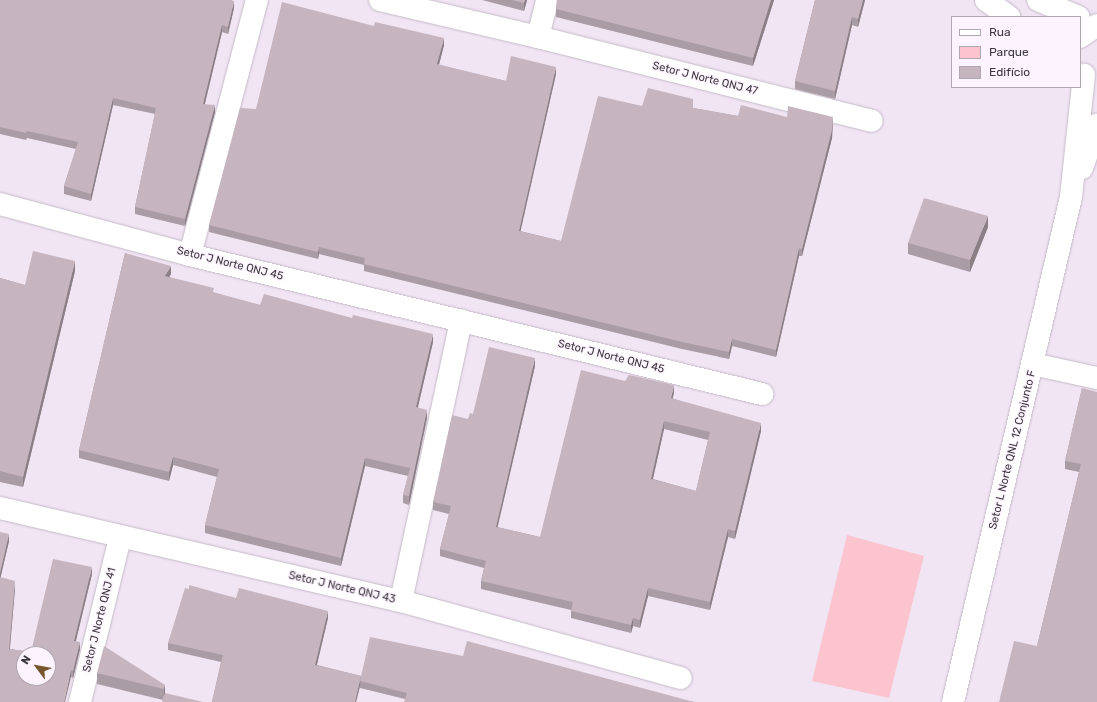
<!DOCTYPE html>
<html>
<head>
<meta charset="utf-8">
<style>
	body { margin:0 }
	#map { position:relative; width:1097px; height:702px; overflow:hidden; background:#f1e5f4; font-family:Rubik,sans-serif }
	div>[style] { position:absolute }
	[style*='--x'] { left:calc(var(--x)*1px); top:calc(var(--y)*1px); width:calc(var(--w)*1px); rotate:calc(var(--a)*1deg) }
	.green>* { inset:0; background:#fbc4cf }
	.roads { filter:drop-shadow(0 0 1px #c5b9c7) drop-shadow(0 0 1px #c5b9c7) }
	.pedestrian>* { height:22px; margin:-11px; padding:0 11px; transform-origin:11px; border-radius:11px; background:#fff }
	.minor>* { height:22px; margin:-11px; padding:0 11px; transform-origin:11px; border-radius:11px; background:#fff }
	.tertiary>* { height:22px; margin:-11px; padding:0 11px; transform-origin:11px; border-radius:11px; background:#fff }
	.wall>* { inset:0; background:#aa9ca4 }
	.shaded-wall>* { inset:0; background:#8b7f86 }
	.building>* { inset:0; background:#c6b5bf }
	span { translate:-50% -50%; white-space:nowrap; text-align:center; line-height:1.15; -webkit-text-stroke:3px #fdf3ff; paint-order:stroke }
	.street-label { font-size:11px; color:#3b373c }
	.legend { position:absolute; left:951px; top:16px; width:130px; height:72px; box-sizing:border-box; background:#fdf3ff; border:1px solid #afa8b1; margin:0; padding:5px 7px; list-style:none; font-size:12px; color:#3b373c }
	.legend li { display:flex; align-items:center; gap:8px; height:20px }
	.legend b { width:20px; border:1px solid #afa8b1 }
	.north { position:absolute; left:16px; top:646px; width:40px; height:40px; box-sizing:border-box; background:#fdf3ff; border:1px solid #afa8b1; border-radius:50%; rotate:302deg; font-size:11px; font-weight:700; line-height:16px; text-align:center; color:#3b373c }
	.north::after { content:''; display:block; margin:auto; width:14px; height:18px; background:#77562d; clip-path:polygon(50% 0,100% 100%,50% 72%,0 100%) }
</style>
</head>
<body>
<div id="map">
	<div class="green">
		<div style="clip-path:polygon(847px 535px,924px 556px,889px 698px,812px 681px)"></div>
	</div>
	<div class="roads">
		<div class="pedestrian">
			<div style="--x:190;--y:255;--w:264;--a:-75.3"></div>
			<div style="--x:401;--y:601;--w:287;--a:-77.9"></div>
			<div style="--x:80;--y:702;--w:169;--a:-76.3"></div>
		</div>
		<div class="minor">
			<div style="--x:380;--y:0;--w:162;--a:13.2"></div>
			<div style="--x:538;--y:37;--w:344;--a:14.1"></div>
			<div style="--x:986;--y:0;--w:29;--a:36"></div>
			<div style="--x:1038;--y:0;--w:44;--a:22.5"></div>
			<div style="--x:538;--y:37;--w:38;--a:-76"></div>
			<div style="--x:0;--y:204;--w:197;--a:15"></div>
			<div style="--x:190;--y:255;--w:589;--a:13.66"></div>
			<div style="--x:1033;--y:364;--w:66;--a:12.3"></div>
			<div style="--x:0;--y:508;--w:412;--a:13.1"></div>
			<div style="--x:401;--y:601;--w:290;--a:15.4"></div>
		</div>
		<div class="tertiary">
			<div style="--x:1080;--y:37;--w:21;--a:-35"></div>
			<div style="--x:1082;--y:168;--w:46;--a:-70.8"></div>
			<div style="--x:953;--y:702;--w:519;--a:-76.85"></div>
			<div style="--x:1071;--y:197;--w:123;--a:-83.9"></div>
		</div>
	</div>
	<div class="wall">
		<div style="clip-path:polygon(0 0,234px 8px,228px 34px,222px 32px,205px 104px,215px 112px,185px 226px,135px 214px,135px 207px,155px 114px,113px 105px,91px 201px,64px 194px,64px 186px,76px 149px,27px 138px,26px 140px,0 134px)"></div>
		<div style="clip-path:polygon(482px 0,527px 0,524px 11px)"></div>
		<div style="clip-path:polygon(557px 0,774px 0,753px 66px,556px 17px,556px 9px)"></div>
		<div style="clip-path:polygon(815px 0,865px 0,858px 27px,852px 25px,835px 99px,795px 89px,795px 81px)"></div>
		<div style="clip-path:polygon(444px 45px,439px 65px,506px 81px,556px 74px,520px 231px,561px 241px,642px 106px,693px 108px,738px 116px,787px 117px,833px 124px,832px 138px,802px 256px,799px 256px,776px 357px,732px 346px,729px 359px,682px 349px,364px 271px,364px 265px,319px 254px,318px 259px,209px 232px,209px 225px,256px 109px)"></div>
		<div style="clip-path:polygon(988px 227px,970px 272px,908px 254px,908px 243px)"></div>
		<div style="clip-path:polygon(125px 253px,171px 274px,169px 277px,214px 293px,260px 305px,433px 342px,418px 407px,427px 418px,409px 505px,403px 503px,403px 495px,408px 476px,365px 466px,341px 566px,205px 533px,205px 525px,217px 477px,173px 465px,169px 481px,79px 458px,79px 450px)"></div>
		<div style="clip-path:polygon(75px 271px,23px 487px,0 482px,0 278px,25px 285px)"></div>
		<div style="clip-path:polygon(evenodd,535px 366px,497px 527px,540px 537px,674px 393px,672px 398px,761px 431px,735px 539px,728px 537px,710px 610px,648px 596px,640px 628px,633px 626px,631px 633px,571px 618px,571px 610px,481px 589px,481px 581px,484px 568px,440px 556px,440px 549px,449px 514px,433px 510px,433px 502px,468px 419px,473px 414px,535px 366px,664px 429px,708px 440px,696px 491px,653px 479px,664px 429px)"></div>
		<div style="clip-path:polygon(1082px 388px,1097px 702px,1037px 646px,1079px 472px,1065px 469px,1065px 461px)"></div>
		<div style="clip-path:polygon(0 532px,9px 541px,0 578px,15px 588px,10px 649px,31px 652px,92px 574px,76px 641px,80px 649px,73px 678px,71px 677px,0 702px)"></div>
		<div style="clip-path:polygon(236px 598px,328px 618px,317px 665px,361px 676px,463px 656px,694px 702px,405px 699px,360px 688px,360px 686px,356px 702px,212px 702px,221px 662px,168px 650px,168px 643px)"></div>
		<div style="clip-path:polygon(97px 673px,165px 685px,165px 693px,163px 700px,97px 684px)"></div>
	</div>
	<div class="shaded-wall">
		<div style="clip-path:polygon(525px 0,527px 0,524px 11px,524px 3px)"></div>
		<div style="clip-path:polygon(771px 0,774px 0,753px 66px,753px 58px)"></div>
		<div style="clip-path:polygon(863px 0,865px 0,858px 27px,858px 19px)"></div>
		<div style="clip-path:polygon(234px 1px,234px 8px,228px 34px,228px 27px)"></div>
		<div style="clip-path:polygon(852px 17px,852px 25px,835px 99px,835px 91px)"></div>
		<div style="clip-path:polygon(222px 25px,222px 32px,203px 111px,203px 104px)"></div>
		<div style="clip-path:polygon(444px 38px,444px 45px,437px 72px,437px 64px)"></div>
		<div style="clip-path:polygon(556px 67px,556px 74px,519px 238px,519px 231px)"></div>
		<div style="clip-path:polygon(113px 98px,113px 105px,91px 201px,91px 194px)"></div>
		<div style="clip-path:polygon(215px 105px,215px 112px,185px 226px,185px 219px)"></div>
		<div style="clip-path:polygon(833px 117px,832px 138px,802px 256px,802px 249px)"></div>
		<div style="clip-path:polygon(988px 216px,988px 227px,970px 272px,970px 260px)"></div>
		<div style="clip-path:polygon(319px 247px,319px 254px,318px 259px,318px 252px)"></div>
		<div style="clip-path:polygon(799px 248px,799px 256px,776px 357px,776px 350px)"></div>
		<div style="clip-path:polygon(75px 261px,75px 271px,23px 487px,23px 477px)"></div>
		<div style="clip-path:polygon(171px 266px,171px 274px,165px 284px,165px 276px)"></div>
		<div style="clip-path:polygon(433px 334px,433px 342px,416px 415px,416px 407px)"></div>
		<div style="clip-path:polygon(732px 339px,732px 346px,729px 359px,729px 352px)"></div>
		<div style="clip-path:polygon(535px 358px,535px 366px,496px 534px,496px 527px)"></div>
		<div style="clip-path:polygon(674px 385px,674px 393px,671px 405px,671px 398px)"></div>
		<div style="clip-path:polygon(427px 410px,427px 418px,409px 505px,409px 496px)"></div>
		<div style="clip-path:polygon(664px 421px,664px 429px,651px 487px,651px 479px)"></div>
		<div style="clip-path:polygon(761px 423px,761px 431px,735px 539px,735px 531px)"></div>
		<div style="clip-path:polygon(173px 457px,173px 465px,169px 481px,169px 472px)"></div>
		<div style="clip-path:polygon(365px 458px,365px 466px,341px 566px,341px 558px)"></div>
		<div style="clip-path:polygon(728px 529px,728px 537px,710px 610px,710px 602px)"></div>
		<div style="clip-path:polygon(9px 534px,9px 541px,0 580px,0 573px)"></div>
		<div style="clip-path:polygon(92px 567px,92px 574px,74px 648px,74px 641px)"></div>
		<div style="clip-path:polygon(15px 581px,15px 588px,9px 656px,9px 649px)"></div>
		<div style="clip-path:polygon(648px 588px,648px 596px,640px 628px,640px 620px)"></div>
		<div style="clip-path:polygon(328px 611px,328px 618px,315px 672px,315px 665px)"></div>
		<div style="clip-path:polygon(633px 618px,633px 626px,631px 633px,631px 625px)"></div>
		<div style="clip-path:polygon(80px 642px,80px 649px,73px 678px,73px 671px)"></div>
		<div style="clip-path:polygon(71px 670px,71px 677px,65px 702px,64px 702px)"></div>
		<div style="clip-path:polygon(361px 676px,360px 686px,356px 702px,355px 702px)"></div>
		<div style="clip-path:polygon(165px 685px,165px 695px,164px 700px,164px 689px)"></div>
	</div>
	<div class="building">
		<div style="clip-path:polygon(0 0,231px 0,234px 1px,228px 27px,222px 25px,203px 104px,215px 105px,185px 219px,135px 207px,156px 108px,113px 98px,91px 194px,64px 186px,78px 142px,27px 131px,26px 133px,0 127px)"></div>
		<div style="clip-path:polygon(512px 0,525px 0,524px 3px)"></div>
		<div style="clip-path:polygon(557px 0,771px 0,753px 58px,556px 9px)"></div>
		<div style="clip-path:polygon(815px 0,863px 0,858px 19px,852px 17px,835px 91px,795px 81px)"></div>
		<div style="clip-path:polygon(282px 2px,374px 26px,375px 22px,444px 38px,437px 64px,506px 81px,511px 56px,556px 67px,519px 231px,561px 241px,598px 96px,642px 106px,648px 88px,693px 99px,693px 108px,738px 116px,741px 105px,787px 117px,788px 106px,833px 117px,832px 130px,802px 249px,799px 248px,776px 350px,732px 339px,729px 352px,682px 342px,364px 264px,365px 258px,319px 247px,318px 252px,209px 225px,240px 108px,256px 109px)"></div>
		<div style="clip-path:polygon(924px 198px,988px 216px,970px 260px,908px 243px)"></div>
		<div style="clip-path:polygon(33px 251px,75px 261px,23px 477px,0 471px,0 278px,25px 285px)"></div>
		<div style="clip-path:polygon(125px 253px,171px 266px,165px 276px,214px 288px,213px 292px,260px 305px,264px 294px,352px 318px,353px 315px,433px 334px,416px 407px,427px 410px,409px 496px,403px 495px,410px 468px,365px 458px,341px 558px,205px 525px,219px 469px,173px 457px,169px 472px,79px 450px)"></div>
		<div style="clip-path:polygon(evenodd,489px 347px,535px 358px,496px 527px,540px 537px,581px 370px,625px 381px,629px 375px,674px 385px,671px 398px,761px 423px,735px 531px,728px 529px,710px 602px,648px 588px,640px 620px,633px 618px,631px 625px,571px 611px,573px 602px,481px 581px,486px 561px,440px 549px,451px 506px,433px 502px,452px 415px,468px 419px,470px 413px,473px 414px,489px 347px,664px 421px,710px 432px,696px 491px,651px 479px,664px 421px)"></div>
		<div style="clip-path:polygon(1082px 388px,1097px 392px,1097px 702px,999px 702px,1014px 641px,1037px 646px,1081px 464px,1065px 461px)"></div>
		<div style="clip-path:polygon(0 532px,9px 534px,0 573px)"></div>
		<div style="clip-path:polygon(evenodd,53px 559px,92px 567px,74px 641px,80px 642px,73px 671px,71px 670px,64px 702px,0 702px,0 577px,15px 581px,9px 649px,31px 652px,53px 559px,24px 654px,48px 654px,48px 678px,24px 678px,24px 654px)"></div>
		<div style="clip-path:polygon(189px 585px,236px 598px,239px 588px,328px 611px,315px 665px,361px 676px,355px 702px,212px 702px,223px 655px,168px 643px,185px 588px,189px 589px)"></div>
		<div style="clip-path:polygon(370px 637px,463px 656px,467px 641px,694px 702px,404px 702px,407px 693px,360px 681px)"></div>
		<div style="clip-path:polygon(104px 646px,165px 685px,164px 689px,97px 673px)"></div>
		<div style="clip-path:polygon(165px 693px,203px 702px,162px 702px)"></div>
	</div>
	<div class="street-label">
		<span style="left:705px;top:79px;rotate:14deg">Setor J Norte QNJ 47</span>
		<span style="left:230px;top:264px;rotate:14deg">Setor J Norte QNJ 45</span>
		<span style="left:611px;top:357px;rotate:14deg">Setor J Norte QNJ 45</span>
		<span style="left:1013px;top:450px;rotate:-76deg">Setor L Norte QNL 12 Conjunto F</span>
		<span style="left:342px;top:588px;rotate:13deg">Setor J Norte QNJ 43</span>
		<span style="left:100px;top:620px;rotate:-76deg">Setor J Norte QNJ 41</span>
	</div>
	<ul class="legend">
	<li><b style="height:5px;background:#fff"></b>Rua</li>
	<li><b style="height:11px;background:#fbc4cf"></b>Parque</li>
	<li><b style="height:11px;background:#c6b5bf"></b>Edifício</li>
	</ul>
	<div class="north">N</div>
</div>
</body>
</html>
